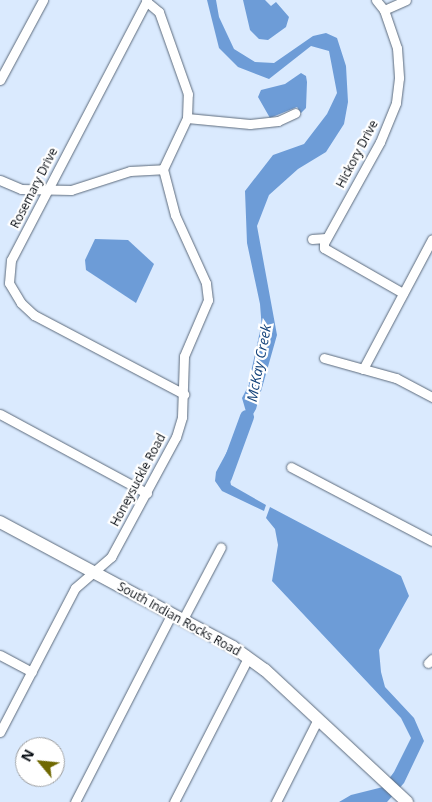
<!DOCTYPE html>
<html>
<head>
<meta charset="utf-8">
<style>
	body { margin:0 }
	#map { position:relative; width:432px; height:802px; overflow:hidden; background:#daeafe; font-family:"Open Sans",sans-serif }
	div>[style] { position:absolute }
	[style*='--x'] { left:calc(var(--x)*1px); top:calc(var(--y)*1px); width:calc(var(--w)*1px); rotate:calc(var(--a)*1deg) }
	.water>* { inset:0; background:#6d9cd7 }
	.river>* { height:14px; margin:-7px; padding:0 7px; transform-origin:7px; border-radius:7px; background:#6d9cd7 }
	.roads { filter:drop-shadow(0 0 1px #5d6b7c) drop-shadow(0 0 1px #5d6b7c) }
	.street>* { height:9px; margin:-4.5px; padding:0 4.5px; transform-origin:4.5px; border-radius:4.5px; background:#fff }
	.secondary>* { height:12px; margin:-6px; padding:0 6px; transform-origin:6px; border-radius:6px; background:#fff }
	span { translate:-50% -50%; white-space:nowrap; text-align:center; line-height:1.15; -webkit-text-stroke:4.5px #fff; paint-order:stroke }
	.street-label { font-size:12px; color:#070c12 }
	.water-label { font-size:14px; color:#14437a; font-style:italic }
	.north { position:absolute; left:15px; top:737px; width:50px; height:50px; box-sizing:border-box; background:#fff; border:1px solid #9c9ea0; border-radius:50%; rotate:298deg; font-size:14px; font-weight:700; line-height:20px; text-align:center; color:#070c12 }
	.north::after { content:''; display:block; margin:auto; width:18px; height:22px; background:#6f6800; clip-path:polygon(50% 0,100% 100%,50% 72%,0 100%) }
</style>
</head>
<body>
<div id="map">
	<div class="water">
		<div style="clip-path:polygon(207px 0,216px 0,219px 17px,234px 49px,255px 62px,274px 63px,313px 36px,326px 33px,337px 38px,346px 66px,348px 102px,344px 124px,326px 152px,298px 169px,269px 195px,257px 226px,277px 335px,256px 409px,235px 446px,228px 471px,231px 485px,266px 505px,264px 511px,222px 491px,215px 481px,216px 472px,247px 415px,242px 398px,264px 356px,260px 304px,247px 243px,245px 191px,273px 155px,304px 144px,327px 114px,337px 93px,329px 51px,311px 46px,269px 79px,238px 67px,219px 48px)"></div>
		<div style="clip-path:polygon(243px 0,265px 0,271px 6px,276px 2px,289px 17px,286px 27px,268px 40px,259px 39px,250px 30px)"></div>
		<div style="clip-path:polygon(301px 73px,306px 76px,307px 82px,306px 108px,301px 113px,297px 107px,270px 118px,258px 97px,261px 90px,285px 84px)"></div>
		<div style="clip-path:polygon(95px 239px,128px 240px,154px 264px,136px 303px,86px 270px,85px 260px)"></div>
		<div style="clip-path:polygon(270px 507px,401px 576px,409px 596px,379px 650px,381px 672px,385px 687px,414px 718px,424px 741px,404px 783px,387px 802px,339px 802px,351px 795px,383px 787px,394px 772px,411px 738px,401px 718px,272px 581px,278px 545px,275px 529px,266px 518px)"></div>
	</div>
	<div class="river">
		<div style="--x:256;--y:382;--w:51;--a:-77.6"></div>
		<div style="--x:225;--y:477;--w:64;--a:-69.9"></div>
	</div>
	<div class="roads">
		<div class="street">
			<div style="--x:147;--y:0;--w:293;--a:117.6"></div>
			<div style="--x:11;--y:260;--w:23;--a:95"></div>
			<div style="--x:9;--y:283;--w:23;--a:59"></div>
			<div style="--x:21;--y:303;--w:18;--a:43"></div>
			<div style="--x:34;--y:315;--w:170;--a:27.8"></div>
			<div style="--x:376;--y:0;--w:13;--a:51"></div>
			<div style="--x:384;--y:10;--w:40;--a:71.1"></div>
			<div style="--x:397;--y:48;--w:30;--a:86"></div>
			<div style="--x:399;--y:78;--w:25;--a:97"></div>
			<div style="--x:396;--y:103;--w:42;--a:112.3"></div>
			<div style="--x:380;--y:142;--w:115;--a:119"></div>
			<div style="--x:324;--y:243;--w:5;--a:90"></div>
			<div style="--x:324;--y:248;--w:91;--a:29.7"></div>
			<div style="--x:384;--y:10;--w:24;--a:-24"></div>
			<div style="--x:0;--y:80;--w:91;--a:-61.7"></div>
			<div style="--x:187;--y:118;--w:63;--a:5.4"></div>
			<div style="--x:250;--y:124;--w:28;--a:-6"></div>
			<div style="--x:278;--y:121;--w:19;--a:-25"></div>
			<div style="--x:0;--y:180;--w:23;--a:23"></div>
			<div style="--x:21;--y:189;--w:50;--a:1.1"></div>
			<div style="--x:71;--y:190;--w:62;--a:-17.9"></div>
			<div style="--x:130;--y:171;--w:33;--a:-3"></div>
			<div style="--x:312;--y:239;--w:14;--a:-4"></div>
			<div style="--x:324;--y:358;--w:75;--a:15.5"></div>
			<div style="--x:396;--y:378;--w:41;--a:27.8"></div>
			<div style="--x:363;--y:369;--w:147;--a:-62"></div>
			<div style="--x:0;--y:414;--w:167;--a:28.3"></div>
			<div style="--x:291;--y:467;--w:159;--a:27.7"></div>
			<div style="--x:183;--y:619;--w:81;--a:-62.2"></div>
			<div style="--x:0;--y:655;--w:36;--a:28"></div>
			<div style="--x:428;--y:663;--w:6;--a:-45"></div>
			<div style="--x:0;--y:732;--w:162;--a:-62.5"></div>
			<div style="--x:75;--y:588;--w:48;--a:-40.7"></div>
			<div style="--x:111;--y:557;--w:136;--a:-61.6"></div>
			<div style="--x:176;--y:437;--w:21;--a:-73"></div>
			<div style="--x:182;--y:417;--w:61;--a:-88.1"></div>
			<div style="--x:184;--y:356;--w:61;--a:-66.8"></div>
			<div style="--x:208;--y:300;--w:17;--a:-97"></div>
			<div style="--x:206;--y:283;--w:75;--a:-114.5"></div>
			<div style="--x:175;--y:215;--w:48;--a:-104.6"></div>
			<div style="--x:163;--y:169;--w:56;--a:-64.8"></div>
			<div style="--x:187;--y:118;--w:24;--a:-88"></div>
			<div style="--x:188;--y:94;--w:87;--a:-109.5"></div>
			<div style="--x:159;--y:12;--w:17;--a:-140"></div>
			<div style="--x:75;--y:802;--w:212;--a:-62.8"></div>
			<div style="--x:174;--y:802;--w:162;--a:-62.8"></div>
			<div style="--x:276;--y:802;--w:93;--a:-63.2"></div>
		</div>
		<div class="secondary">
			<div style="--x:0;--y:522;--w:264;--a:28.2"></div>
			<div style="--x:233;--y:647;--w:39;--a:36"></div>
			<div style="--x:265;--y:670;--w:194;--a:42.9"></div>
		</div>
	</div>
	<div class="street-label">
		<span style="left:357px;top:154px;rotate:-62deg">Hickory Drive</span>
		<span style="left:34px;top:188px;rotate:-63deg">Rosemary Drive</span>
		<span style="left:138px;top:480px;rotate:-62deg">Honeysuckle Road</span>
		<span style="left:179px;top:619px;rotate:29deg">South Indian Rocks Road</span>
	</div>
	<div class="water-label">
		<span style="left:259px;top:363px;rotate:-79deg">McKay Creek</span>
	</div>
	<div class="north">N</div>
</div>
</body>
</html>
